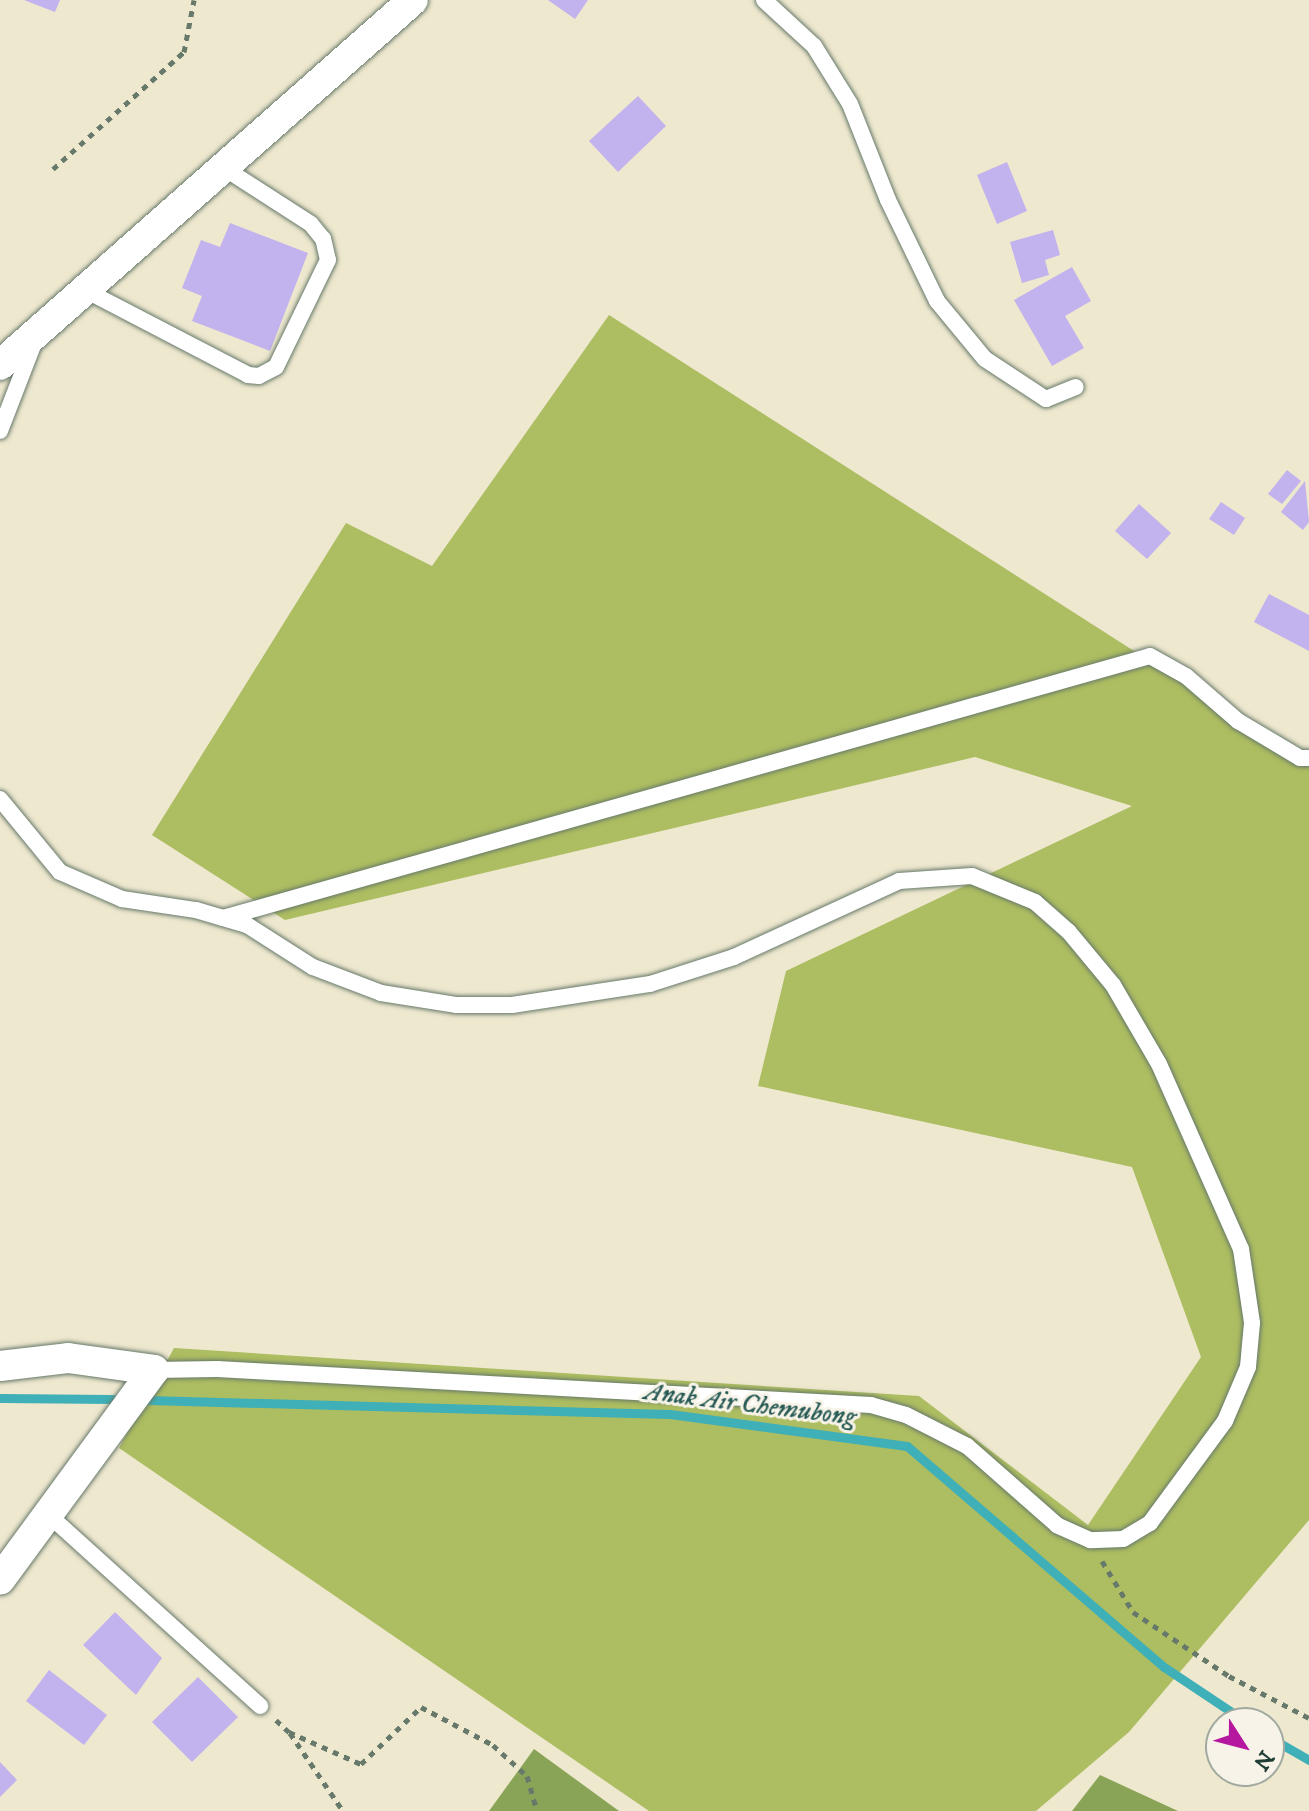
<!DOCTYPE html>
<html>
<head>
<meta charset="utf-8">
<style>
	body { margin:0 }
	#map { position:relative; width:1309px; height:1811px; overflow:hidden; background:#eee8cf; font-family:"IM FELL DW Pica",serif }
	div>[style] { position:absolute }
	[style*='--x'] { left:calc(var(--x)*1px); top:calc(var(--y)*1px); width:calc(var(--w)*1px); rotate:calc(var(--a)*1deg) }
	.green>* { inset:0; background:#adbd61 }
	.forest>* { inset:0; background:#8aa457 }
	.stream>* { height:9px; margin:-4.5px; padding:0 4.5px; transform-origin:4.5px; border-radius:4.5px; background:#3fb0b7 }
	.building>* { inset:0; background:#c2b2ed }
	.path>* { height:5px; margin-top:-2.5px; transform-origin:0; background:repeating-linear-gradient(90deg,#67796a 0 6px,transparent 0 12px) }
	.roads { filter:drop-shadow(0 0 2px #67796a) drop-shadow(0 0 2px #67796a) }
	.lane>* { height:16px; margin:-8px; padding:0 8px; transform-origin:8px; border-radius:8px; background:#fff }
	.street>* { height:30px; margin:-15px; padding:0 15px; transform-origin:15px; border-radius:15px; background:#fff }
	span { translate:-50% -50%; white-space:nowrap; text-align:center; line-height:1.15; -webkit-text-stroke:6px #f7f3e8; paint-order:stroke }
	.water-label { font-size:26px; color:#275a55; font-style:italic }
	.north { position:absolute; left:1205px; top:1707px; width:80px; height:80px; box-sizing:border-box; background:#f7f3e8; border:2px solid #a1aaa0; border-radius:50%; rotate:126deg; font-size:22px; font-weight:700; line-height:32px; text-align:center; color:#1f3d34 }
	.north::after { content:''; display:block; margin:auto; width:28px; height:36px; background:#b5179e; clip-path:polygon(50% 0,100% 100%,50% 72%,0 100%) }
</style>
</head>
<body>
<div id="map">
	<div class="green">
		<div style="clip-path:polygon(609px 315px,1309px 763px,1309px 1520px,1129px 1732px,1036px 1811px,649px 1811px,119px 1448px,174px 1348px,919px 1396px,1088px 1525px,1201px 1357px,1132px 1167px,758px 1086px,786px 971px,1132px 806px,975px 757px,285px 920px,152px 835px,346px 523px,432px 566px)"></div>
	</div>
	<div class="forest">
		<div style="clip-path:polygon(534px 1749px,619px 1811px,489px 1811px)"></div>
		<div style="clip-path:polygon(1100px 1775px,1178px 1811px,1072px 1811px)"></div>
	</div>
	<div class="stream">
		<div style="--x:0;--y:1398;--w:113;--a:0.5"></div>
		<div style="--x:148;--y:1400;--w:522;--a:1.54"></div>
		<div style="--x:670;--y:1414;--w:239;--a:7.7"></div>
		<div style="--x:907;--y:1446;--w:339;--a:40.7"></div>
		<div style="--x:1164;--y:1667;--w:101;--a:33.7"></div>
		<div style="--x:1269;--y:1737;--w:46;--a:29.9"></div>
	</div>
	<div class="building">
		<div style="clip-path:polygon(24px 0,60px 0,55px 12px)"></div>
		<div style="clip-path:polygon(548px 0,588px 0,575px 19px)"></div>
		<div style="clip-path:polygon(638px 96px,666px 126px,618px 172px,589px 141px)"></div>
		<div style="clip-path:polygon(1007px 162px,1027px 211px,997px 224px,977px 175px)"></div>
		<div style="clip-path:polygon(230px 223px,308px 253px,270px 351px,192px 321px,202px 296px,182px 288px,201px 240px,220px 247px)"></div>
		<div style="clip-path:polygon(1053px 230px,1060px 255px,1045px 260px,1049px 275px,1022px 283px,1010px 242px)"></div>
		<div style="clip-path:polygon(1072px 267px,1091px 301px,1065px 316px,1084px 348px,1052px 366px,1014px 300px)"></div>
		<div style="clip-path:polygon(1287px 470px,1301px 481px,1282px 504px,1268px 494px)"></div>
		<div style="clip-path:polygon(1305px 481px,1309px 522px,1303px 530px,1281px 512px)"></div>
		<div style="clip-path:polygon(1221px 502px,1245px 518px,1234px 535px,1209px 519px)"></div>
		<div style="clip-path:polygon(1139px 504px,1171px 533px,1147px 559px,1115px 531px)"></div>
		<div style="clip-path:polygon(1269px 594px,1309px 615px,1309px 651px,1254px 622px)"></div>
		<div style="clip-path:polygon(115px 1612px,162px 1658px,136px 1695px,83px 1645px)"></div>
		<div style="clip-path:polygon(49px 1670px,107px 1715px,84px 1745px,26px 1701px)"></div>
		<div style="clip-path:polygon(198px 1677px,238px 1717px,192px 1762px,152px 1722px)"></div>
		<div style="clip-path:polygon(0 1762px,17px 1780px,0 1797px)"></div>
	</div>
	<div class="path">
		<div style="--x:53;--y:169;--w:176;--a:-41.8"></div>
		<div style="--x:184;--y:52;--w:53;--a:-79.1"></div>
		<div style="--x:1102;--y:1561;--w:60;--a:58.7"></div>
		<div style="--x:1133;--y:1612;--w:115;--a:33.7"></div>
		<div style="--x:1229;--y:1676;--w:90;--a:27.7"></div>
		<div style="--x:276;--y:1720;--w:18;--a:43"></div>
		<div style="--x:289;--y:1732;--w:79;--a:24"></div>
		<div style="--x:361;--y:1764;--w:83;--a:-43.5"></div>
		<div style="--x:421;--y:1707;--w:81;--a:27.8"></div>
		<div style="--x:493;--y:1745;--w:46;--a:42.4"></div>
		<div style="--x:527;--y:1776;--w:36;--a:74"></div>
		<div style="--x:290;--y:1733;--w:94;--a:55.8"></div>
	</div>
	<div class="roads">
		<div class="lane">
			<div style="--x:764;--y:0;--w:68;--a:42.6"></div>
			<div style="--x:814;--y:46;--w:68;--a:58.2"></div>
			<div style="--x:850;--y:104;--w:103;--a:68.4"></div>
			<div style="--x:888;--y:200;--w:112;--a:64.1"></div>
			<div style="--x:937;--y:301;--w:75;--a:50.4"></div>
			<div style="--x:985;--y:359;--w:73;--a:33.3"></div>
			<div style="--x:1046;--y:399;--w:32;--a:-22"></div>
			<div style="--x:85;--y:290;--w:184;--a:27.5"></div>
			<div style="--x:248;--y:375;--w:11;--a:5"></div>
			<div style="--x:259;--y:376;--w:19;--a:-28"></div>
			<div style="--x:276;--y:367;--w:119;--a:-64.1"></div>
			<div style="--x:328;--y:260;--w:22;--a:-103"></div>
			<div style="--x:323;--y:239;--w:19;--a:-129"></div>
			<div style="--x:311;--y:224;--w:103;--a:-147.2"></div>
			<div style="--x:0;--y:431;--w:94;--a:-68.9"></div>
			<div style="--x:0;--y:799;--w:94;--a:50.6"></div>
			<div style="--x:60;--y:872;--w:68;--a:23.5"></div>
			<div style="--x:122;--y:899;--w:75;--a:8.5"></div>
			<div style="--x:196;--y:910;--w:53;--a:16.4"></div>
			<div style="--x:247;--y:925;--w:78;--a:32.5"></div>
			<div style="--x:313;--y:967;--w:73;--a:20.9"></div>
			<div style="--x:381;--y:993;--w:77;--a:9"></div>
			<div style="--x:457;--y:1005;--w:55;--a:0"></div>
			<div style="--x:512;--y:1005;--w:140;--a:-8.7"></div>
			<div style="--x:650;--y:984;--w:88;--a:-17.8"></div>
			<div style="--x:734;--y:957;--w:182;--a:-24.7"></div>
			<div style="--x:899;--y:881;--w:73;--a:-3.9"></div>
			<div style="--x:972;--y:876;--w:68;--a:22.4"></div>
			<div style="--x:1035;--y:902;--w:45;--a:41.4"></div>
			<div style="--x:1069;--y:932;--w:69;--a:50.3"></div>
			<div style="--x:1113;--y:985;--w:91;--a:59.8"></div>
			<div style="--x:1159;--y:1064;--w:202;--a:66.1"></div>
			<div style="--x:1241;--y:1249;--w:75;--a:81.5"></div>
			<div style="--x:1252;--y:1323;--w:44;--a:95.2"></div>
			<div style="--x:1248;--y:1367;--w:59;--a:113.1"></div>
			<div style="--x:1225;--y:1421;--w:127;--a:126.3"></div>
			<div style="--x:1150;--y:1523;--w:31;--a:149"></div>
			<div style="--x:1123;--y:1539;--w:33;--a:178"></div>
			<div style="--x:1090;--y:1540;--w:36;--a:-156"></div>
			<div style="--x:1057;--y:1525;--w:120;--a:-138.7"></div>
			<div style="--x:967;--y:1446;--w:68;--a:-153.1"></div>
			<div style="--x:906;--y:1415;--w:36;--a:-164"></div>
			<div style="--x:871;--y:1405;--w:655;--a:-176.85"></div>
			<div style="--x:217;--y:1369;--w:63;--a:179.1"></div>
			<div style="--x:223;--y:918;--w:963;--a:-15.78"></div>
			<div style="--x:1150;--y:656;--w:41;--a:29.1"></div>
			<div style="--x:1186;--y:676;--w:69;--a:40.9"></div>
			<div style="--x:1238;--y:721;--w:72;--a:30.8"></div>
			<div style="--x:1300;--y:758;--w:9;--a:0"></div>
			<div style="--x:51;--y:1517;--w:282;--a:42.1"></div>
		</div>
		<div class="street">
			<div style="--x:0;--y:365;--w:551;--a:-41.47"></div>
			<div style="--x:0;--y:1366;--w:68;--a:-6.7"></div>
			<div style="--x:68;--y:1358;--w:87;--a:7.9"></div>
			<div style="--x:154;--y:1370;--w:260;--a:126.3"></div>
		</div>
	</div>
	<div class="water-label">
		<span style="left:750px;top:1405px;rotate:7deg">Anak Air Chemubong</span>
	</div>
	<div class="north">N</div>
</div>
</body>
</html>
